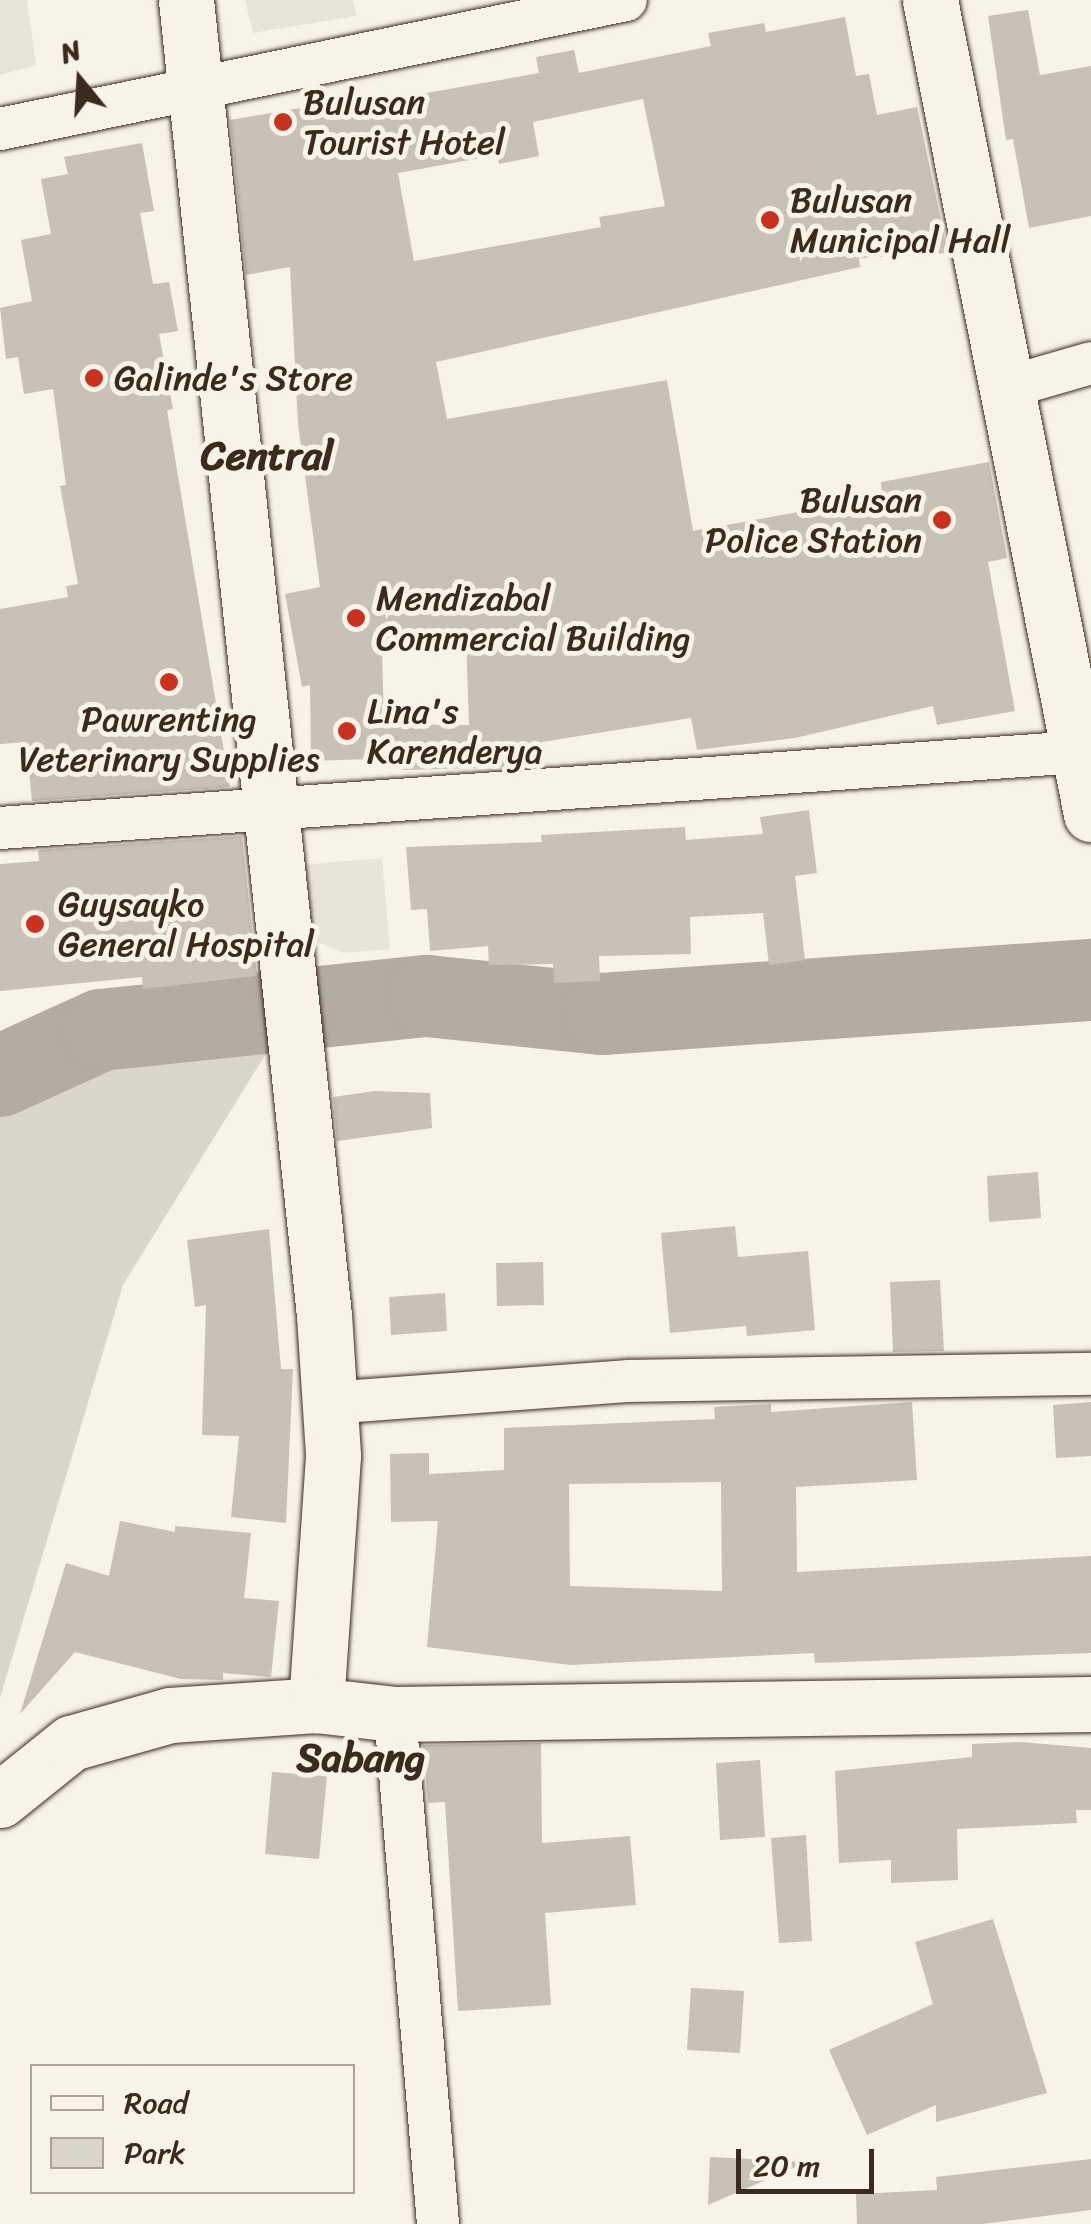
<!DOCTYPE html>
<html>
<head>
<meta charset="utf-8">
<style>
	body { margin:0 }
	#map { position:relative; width:1091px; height:2224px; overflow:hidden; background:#f7f3e8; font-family:Sriracha,sans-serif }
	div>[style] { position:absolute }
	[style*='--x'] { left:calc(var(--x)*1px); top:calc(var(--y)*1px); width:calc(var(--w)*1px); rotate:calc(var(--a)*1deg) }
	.built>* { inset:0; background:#e9e4d9 }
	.green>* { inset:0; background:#dbd6cb }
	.river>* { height:82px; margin:-41px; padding:0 41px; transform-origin:41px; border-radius:41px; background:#b4aca0 }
	.building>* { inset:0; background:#c8c1b6 }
	.roads { filter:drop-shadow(0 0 2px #3b2a1e) drop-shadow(0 0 2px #3b2a1e) }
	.minor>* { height:42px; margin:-21px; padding:0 21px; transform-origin:21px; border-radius:21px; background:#f7f3e8 }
	.tertiary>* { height:55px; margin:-27.5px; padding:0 27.5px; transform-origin:27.5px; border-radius:27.5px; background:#f7f3e8 }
	.secondary>* { height:55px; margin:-27.5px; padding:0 27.5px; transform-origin:27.5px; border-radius:27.5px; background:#f7f3e8 }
	.dots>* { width:28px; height:28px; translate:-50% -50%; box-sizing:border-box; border:5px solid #f7f3e8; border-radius:50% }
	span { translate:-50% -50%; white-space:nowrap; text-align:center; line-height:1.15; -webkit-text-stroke:10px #f7f3e8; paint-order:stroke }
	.poi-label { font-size:35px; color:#3b2a1e }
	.left { translate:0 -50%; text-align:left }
	.right { translate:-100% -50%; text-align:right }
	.quarter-label { font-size:40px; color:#3b2a1e; font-weight:700 }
	.legend { position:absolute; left:30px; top:2064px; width:325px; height:130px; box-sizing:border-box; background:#f7f3e8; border:2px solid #aca397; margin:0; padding:12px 18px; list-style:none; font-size:30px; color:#3b2a1e }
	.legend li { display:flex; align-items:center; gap:20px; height:50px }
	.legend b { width:50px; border:2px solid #aca397 }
	.north { position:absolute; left:30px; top:30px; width:100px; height:100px; -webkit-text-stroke:8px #f7f3e8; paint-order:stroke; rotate:342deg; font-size:28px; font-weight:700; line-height:40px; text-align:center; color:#3b2a1e }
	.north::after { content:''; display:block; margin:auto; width:35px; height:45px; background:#3b2a1e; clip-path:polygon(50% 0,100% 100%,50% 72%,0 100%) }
	.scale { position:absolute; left:736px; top:2149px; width:138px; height:45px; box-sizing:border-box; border:5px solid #3b2a1e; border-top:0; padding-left:12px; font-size:30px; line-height:35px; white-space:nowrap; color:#3b2a1e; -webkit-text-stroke:8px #f7f3e8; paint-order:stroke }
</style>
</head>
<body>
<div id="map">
	<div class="built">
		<div style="clip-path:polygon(0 0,27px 0,36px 65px,0 75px)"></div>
		<div style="clip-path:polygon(245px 0,353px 0,356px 16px,253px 33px)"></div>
		<div style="clip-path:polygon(382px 858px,390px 949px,343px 953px,307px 937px,301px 865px)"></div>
	</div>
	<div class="green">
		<div style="clip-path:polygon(280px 1031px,123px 1285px,0 1698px,0 1102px,109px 1047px)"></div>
	</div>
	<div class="river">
		<div style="--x:0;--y:1076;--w:111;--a:-24.5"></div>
		<div style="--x:101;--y:1030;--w:328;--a:-6"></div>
		<div style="--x:427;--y:996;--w:176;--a:5.9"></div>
		<div style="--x:602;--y:1014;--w:490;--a:-4"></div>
	</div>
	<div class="building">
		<div style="clip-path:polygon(1028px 10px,1040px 75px,1091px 66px,1091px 216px,1029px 228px,1013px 139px,1006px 140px,988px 16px)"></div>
		<div style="clip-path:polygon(evenodd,845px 17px,856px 76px,869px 74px,877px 115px,917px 107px,948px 253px,859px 258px,860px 267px,436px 362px,447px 419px,667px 380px,693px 531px,882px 497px,881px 482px,989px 462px,1007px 558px,988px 562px,1015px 711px,937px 725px,933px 706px,795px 738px,697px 750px,691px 718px,542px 742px,543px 765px,513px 767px,403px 770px,403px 758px,311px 761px,310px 685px,302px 687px,285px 594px,320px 587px,298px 424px,290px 267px,246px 275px,230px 120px,300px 108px,302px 115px,539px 73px,536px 57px,574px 50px,579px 73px,711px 46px,708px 33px,764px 23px,766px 32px,845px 17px,643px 99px,665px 206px,599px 217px,601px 227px,414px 261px,398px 173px,497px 155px,499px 164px,539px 156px,533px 122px,643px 99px,845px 17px,466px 636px,469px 725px,384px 724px,382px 651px,466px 636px)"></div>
		<div style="clip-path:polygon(142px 143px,154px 211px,140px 213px,153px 284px,169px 282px,178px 331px,159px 334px,173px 409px,167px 410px,230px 787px,32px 801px,26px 742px,0 744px,0 609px,68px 597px,66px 586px,78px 584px,60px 486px,66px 485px,53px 389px,24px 394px,18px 357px,6px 359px,0 308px,32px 301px,21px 240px,51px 234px,41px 179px,68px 174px,64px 157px)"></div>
		<div style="clip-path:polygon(809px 810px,817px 873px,795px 876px,805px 960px,769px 965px,763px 913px,690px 917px,691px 954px,599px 956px,600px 981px,554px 983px,553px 964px,489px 965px,488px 946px,430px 951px,427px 909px,411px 910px,406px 847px,542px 842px,541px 835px,685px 827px,686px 840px,763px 834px,760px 817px)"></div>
		<div style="clip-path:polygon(242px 836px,257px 976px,143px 989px,142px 977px,0 991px,0 864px,39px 861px,38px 850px)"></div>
		<div style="clip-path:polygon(375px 1091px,430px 1093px,432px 1128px,337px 1141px,333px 1097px)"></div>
		<div style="clip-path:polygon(1038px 1172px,1041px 1218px,989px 1222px,987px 1176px)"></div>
		<div style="clip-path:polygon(735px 1226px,738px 1257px,808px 1251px,815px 1330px,747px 1336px,746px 1326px,670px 1333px,661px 1233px)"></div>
		<div style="clip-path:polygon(269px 1229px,281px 1369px,293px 1369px,286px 1523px,231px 1517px,239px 1436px,202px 1435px,206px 1305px,195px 1307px,187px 1240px)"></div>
		<div style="clip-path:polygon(543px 1262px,544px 1305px,497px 1306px,496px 1263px)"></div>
		<div style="clip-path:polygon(940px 1280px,944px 1351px,893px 1352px,890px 1282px)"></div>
		<div style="clip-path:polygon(445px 1293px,447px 1331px,391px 1335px,389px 1297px)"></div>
		<div style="clip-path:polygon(evenodd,912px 1402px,917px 1480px,796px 1487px,797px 1572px,1091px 1556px,1091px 1653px,815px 1663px,814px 1653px,570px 1665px,427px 1647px,438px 1521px,391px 1522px,390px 1454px,429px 1453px,429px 1474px,504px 1470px,504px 1428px,715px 1419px,714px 1407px,771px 1404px,771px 1412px,912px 1402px,721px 1482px,722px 1591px,570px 1586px,569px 1484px,721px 1482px)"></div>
		<div style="clip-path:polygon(1091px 1402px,1091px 1456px,1056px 1458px,1053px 1405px)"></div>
		<div style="clip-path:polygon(120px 1521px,175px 1532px,175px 1526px,251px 1533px,244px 1598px,279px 1601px,271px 1677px,223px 1673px,223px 1680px,181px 1679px,75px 1652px,20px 1714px,66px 1563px,109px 1576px)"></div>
		<div style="clip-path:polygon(1021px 1742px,1091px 1748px,1091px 1810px,1076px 1810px,1077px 1823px,957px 1829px,958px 1880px,891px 1883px,891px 1860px,839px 1863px,835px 1771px,972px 1757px,972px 1744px)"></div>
		<div style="clip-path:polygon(541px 1743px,542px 1843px,630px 1836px,636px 1905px,545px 1913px,551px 2005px,458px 2011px,445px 1802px,428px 1803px,423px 1745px)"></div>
		<div style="clip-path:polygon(760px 1760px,765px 1837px,720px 1840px,716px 1763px)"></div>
		<div style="clip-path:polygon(272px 1772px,327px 1776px,319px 1859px,265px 1854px)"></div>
		<div style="clip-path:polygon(806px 1835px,812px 1941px,779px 1943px,771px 1838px)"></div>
		<div style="clip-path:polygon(993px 1919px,1047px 2093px,936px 2122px,936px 2105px,867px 2135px,829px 2050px,933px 2004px,915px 1942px)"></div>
		<div style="clip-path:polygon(691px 1988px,744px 1991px,740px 2053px,687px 2050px)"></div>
		<div style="clip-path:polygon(710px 2157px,807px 2162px,708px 2205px)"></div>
		<div style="clip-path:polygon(1091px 2159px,1091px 2210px,982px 2224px,857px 2224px,856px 2194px,937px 2190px,936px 2177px)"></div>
	</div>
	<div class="roads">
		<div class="minor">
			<div style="--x:0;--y:129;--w:639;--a:-11.64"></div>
			<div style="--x:1008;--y:387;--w:86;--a:-16.1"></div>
			<div style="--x:0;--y:828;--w:1083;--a:-4.03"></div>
			<div style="--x:329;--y:1403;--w:301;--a:-4.2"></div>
			<div style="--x:629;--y:1381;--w:462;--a:-0.9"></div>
			<div style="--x:395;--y:1714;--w:512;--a:85.18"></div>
		</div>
		<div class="tertiary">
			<div style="--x:186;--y:0;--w:1322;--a:84.01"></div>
			<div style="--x:324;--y:1315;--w:141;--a:86.3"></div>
			<div style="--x:333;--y:1456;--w:250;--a:93.9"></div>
		</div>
		<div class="secondary">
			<div style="--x:930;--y:0;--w:830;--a:78.81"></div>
			<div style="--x:0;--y:1800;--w:91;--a:-38.8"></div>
			<div style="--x:71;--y:1743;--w:103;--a:-15.8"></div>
			<div style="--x:170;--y:1715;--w:146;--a:-3.9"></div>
			<div style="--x:316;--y:1705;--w:80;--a:6.5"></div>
			<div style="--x:395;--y:1714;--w:696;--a:-0.82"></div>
		</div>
	</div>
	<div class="dots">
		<div style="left:283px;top:122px;background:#c8321e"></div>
		<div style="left:770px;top:220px;background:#c8321e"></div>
		<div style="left:94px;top:378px;background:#c8321e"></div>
		<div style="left:942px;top:520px;background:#c8321e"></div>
		<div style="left:356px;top:618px;background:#c8321e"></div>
		<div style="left:169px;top:682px;background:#c8321e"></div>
		<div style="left:347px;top:731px;background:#c8321e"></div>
		<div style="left:35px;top:924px;background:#c8321e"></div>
	</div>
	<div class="poi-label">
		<span class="left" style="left:303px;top:122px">Bulusan<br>Tourist Hotel</span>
		<span class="left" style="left:790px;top:220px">Bulusan<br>Municipal Hall</span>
		<span class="left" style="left:114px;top:378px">Galinde's Store</span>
		<span class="right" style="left:922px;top:520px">Bulusan<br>Police Station</span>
		<span class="left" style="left:376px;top:618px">Mendizabal<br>Commercial Building</span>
		<span class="left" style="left:367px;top:731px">Lina's<br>Karenderya</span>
		<span style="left:169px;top:739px">Pawrenting<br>Veterinary Supplies</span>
		<span class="left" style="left:58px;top:924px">Guysayko<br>General Hospital</span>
	</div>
	<div class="quarter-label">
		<span style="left:267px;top:456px">Central</span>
		<span style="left:361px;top:1758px">Sabang</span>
	</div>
	<ul class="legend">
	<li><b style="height:12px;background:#f7f3e8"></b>Road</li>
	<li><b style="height:28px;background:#dbd6cb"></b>Park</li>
	</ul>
	<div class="north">N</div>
	<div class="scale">20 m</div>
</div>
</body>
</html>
